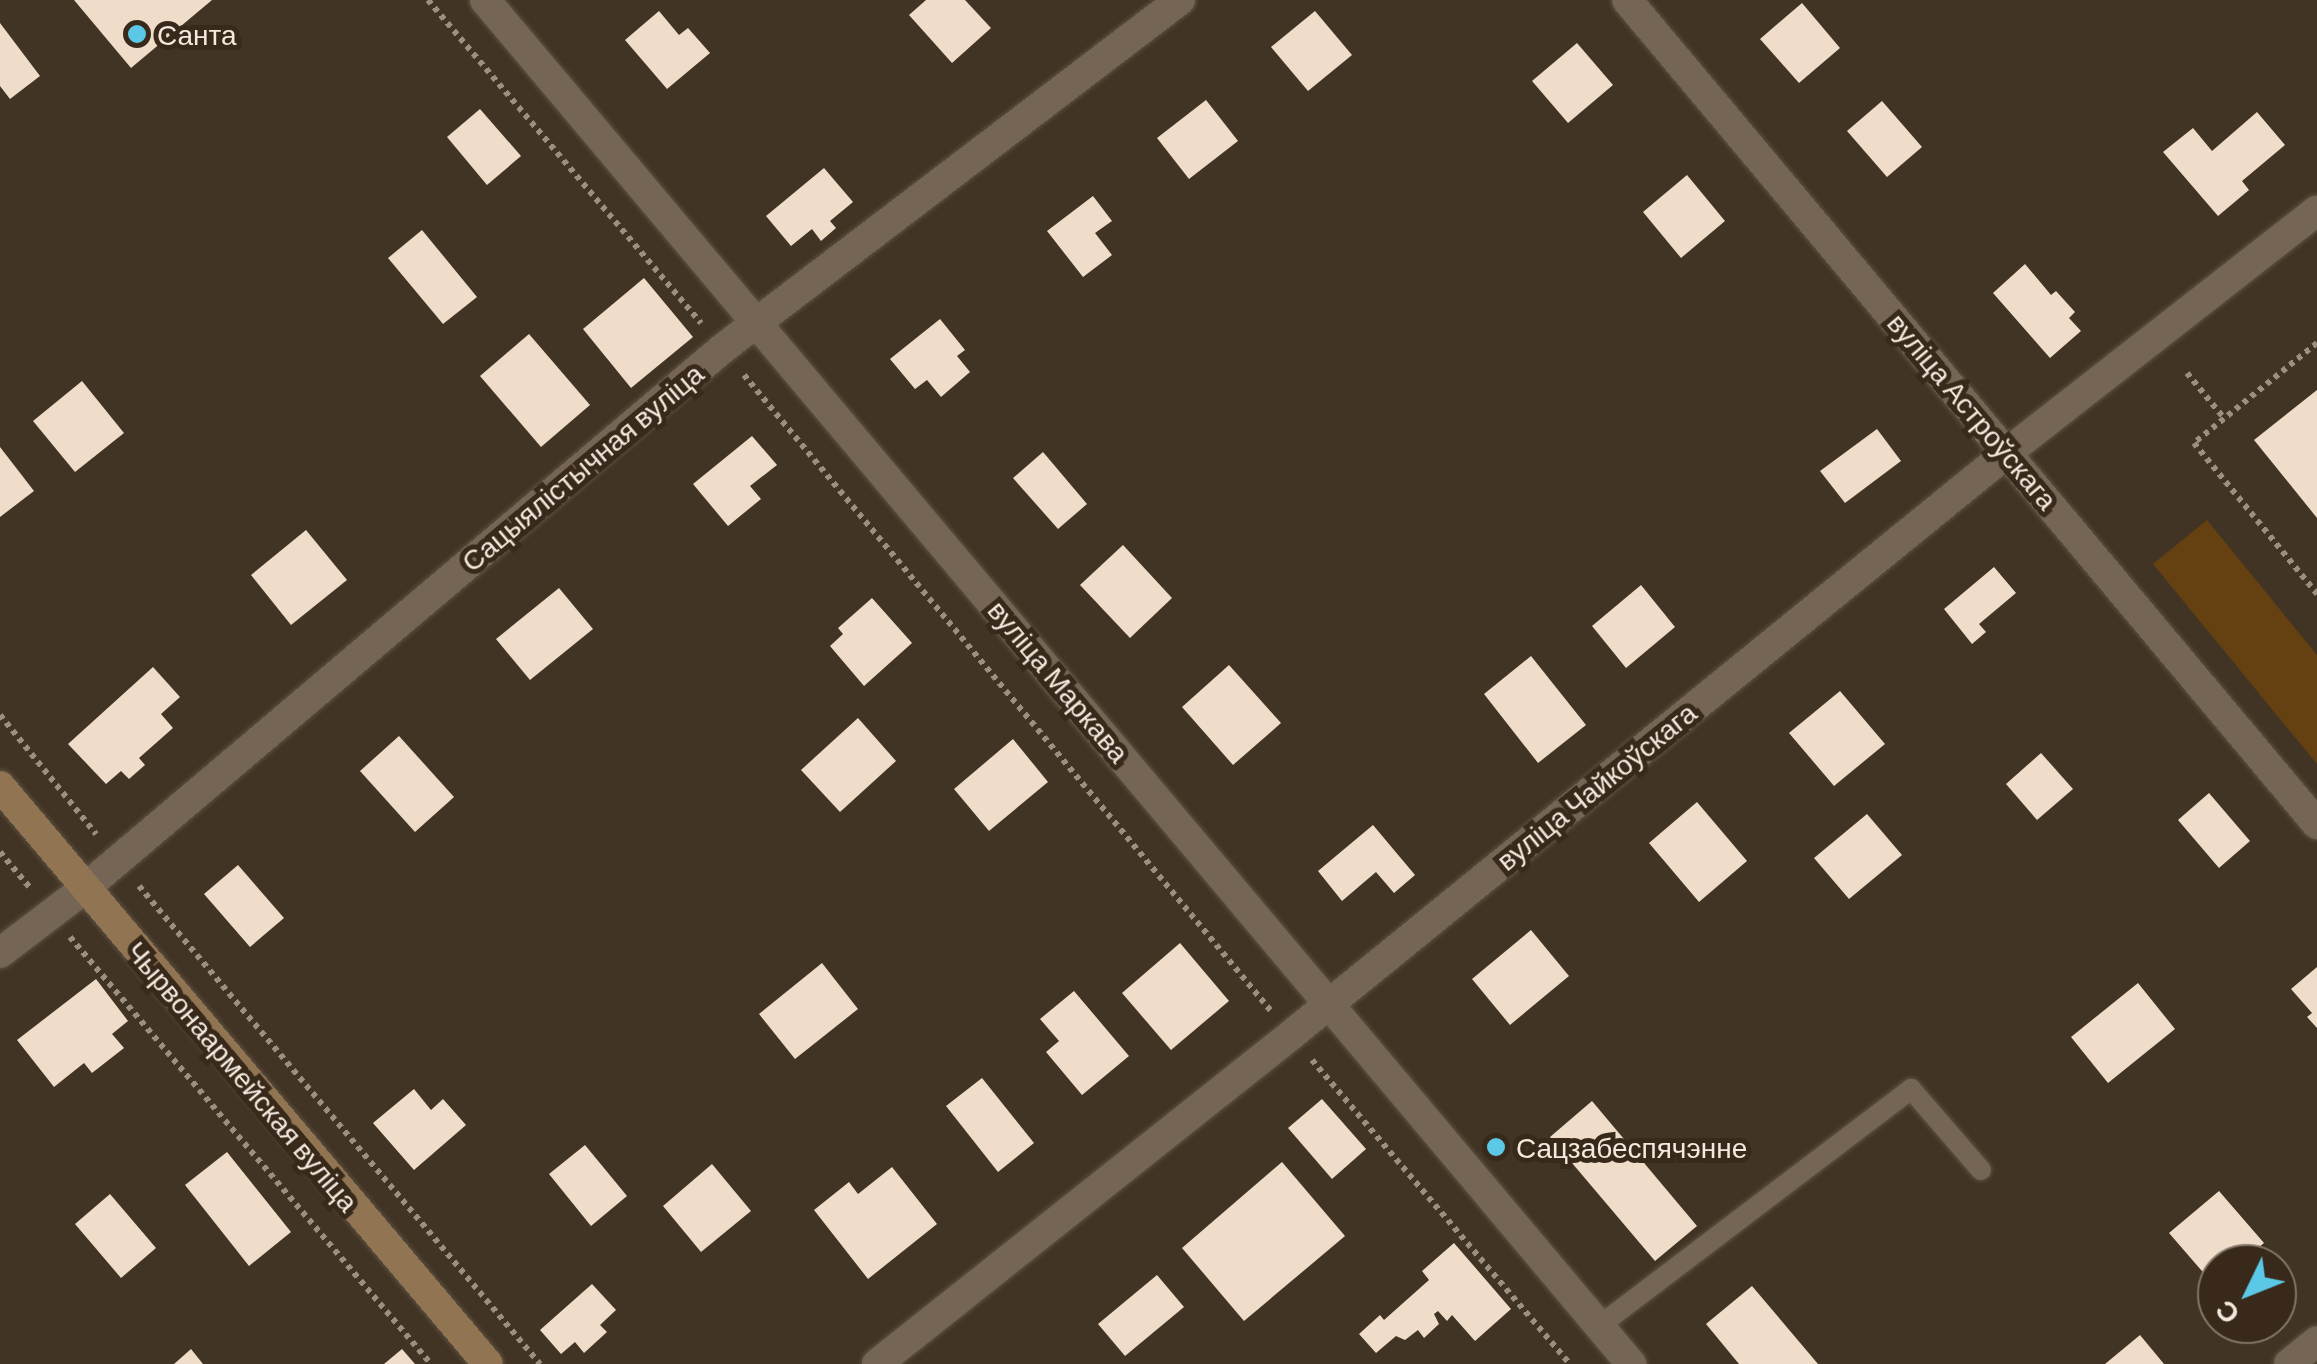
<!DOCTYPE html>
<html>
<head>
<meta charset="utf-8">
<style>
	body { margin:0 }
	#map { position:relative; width:2317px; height:1364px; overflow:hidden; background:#423424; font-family:Barlow,sans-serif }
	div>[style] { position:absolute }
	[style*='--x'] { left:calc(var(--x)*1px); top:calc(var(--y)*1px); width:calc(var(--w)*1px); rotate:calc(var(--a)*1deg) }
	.green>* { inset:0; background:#654112 }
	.building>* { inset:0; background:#efddc9 }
	.path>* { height:6px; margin-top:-3px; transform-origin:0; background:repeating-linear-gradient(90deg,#9b8f82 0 5px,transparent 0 10px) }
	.roads { filter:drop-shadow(0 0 2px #5d5143) drop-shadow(0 0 2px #5d5143) }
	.lane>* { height:20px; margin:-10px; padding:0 10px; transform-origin:10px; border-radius:10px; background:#756554 }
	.street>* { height:30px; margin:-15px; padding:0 15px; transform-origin:15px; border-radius:15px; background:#756554 }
	.secondary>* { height:30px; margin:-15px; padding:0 15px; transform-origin:15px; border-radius:15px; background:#917452 }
	.dots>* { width:28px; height:28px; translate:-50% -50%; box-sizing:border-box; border:5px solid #38291a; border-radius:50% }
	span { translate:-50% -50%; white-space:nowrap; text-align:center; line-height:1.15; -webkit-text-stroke:10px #38291a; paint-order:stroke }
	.poi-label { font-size:28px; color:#f3e9df }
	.left { translate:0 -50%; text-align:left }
	.street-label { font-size:28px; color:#f3e9df }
	.north { position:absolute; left:2197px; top:1244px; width:100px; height:100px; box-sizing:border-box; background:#38291a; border:2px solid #837669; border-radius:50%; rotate:227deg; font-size:28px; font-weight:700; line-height:40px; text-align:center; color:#f3e9df }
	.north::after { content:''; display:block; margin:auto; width:35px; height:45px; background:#5ac8e6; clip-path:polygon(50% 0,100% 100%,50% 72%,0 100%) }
</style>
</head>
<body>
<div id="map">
	<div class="green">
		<div style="clip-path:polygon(2207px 520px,2317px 655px,2317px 764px,2153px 564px)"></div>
	</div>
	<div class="building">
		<div style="clip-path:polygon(74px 0,212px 0,131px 68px)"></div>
		<div style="clip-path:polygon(926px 0,965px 0,991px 28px,952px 63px,909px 15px)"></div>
		<div style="clip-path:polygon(1802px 3px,1840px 48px,1799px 83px,1760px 39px)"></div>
		<div style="clip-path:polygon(659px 11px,679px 35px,688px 28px,710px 53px,667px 89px,625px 40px)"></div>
		<div style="clip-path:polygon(1315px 11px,1352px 55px,1308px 91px,1271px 47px)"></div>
		<div style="clip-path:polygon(0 23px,40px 76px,10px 99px,0 86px)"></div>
		<div style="clip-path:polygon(1577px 43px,1613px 85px,1568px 123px,1532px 81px)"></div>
		<div style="clip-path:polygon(1206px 100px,1238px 141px,1189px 179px,1157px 138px)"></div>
		<div style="clip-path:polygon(1882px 101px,1922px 147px,1887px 177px,1847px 131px)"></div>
		<div style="clip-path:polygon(480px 109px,521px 156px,487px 185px,447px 137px)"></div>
		<div style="clip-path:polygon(2257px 112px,2285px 145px,2242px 181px,2249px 190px,2218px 216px,2163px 152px,2193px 128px,2212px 151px)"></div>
		<div style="clip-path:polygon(824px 168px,853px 202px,830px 221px,836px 228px,821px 241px,812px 229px,791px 246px,766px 216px)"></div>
		<div style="clip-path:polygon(1687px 175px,1725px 221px,1681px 258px,1643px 212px)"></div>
		<div style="clip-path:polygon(1093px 196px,1112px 221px,1095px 233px,1112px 255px,1083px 277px,1047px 231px)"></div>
		<div style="clip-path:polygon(422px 230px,477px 297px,443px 324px,388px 258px)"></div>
		<div style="clip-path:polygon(2025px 264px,2051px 295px,2056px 291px,2075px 312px,2069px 318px,2081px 331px,2050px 358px,1993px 293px)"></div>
		<div style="clip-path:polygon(644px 278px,693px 337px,631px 388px,583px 329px)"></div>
		<div style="clip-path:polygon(940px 319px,965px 350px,957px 356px,970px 372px,941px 397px,927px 380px,915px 389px,890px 359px)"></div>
		<div style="clip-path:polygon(529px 334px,590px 405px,541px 447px,480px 376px)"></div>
		<div style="clip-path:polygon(82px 381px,124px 433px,75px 472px,33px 421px)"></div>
		<div style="clip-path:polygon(2317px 390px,2317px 518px,2254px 440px)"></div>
		<div style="clip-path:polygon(1877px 429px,1901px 461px,1845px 503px,1820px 471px)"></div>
		<div style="clip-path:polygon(752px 436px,777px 465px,750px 486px,761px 499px,728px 526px,693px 484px)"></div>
		<div style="clip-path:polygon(0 447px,34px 491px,0 517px)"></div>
		<div style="clip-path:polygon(1043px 452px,1087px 504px,1058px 529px,1013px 478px)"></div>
		<div style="clip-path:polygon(306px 530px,347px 580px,291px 625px,251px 575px)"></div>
		<div style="clip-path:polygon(1123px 545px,1172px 598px,1130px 638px,1080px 585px)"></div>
		<div style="clip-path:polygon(1994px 567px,2016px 593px,1979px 624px,1986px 632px,1972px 644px,1944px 609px)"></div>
		<div style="clip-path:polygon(1641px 585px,1675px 627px,1626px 668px,1592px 626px)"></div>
		<div style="clip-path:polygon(559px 588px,593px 629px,530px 680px,496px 639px)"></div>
		<div style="clip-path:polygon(872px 598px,912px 643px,864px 686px,830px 646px,843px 634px,838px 628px)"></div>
		<div style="clip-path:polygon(1531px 656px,1586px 725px,1538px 763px,1484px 694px)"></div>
		<div style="clip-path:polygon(1229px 665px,1281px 723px,1233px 765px,1182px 707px)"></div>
		<div style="clip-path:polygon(153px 667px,180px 697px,161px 714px,173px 728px,139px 758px,145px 765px,129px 779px,121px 771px,106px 784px,68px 744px)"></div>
		<div style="clip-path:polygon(1840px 691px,1885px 744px,1834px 786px,1789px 733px)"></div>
		<div style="clip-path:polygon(858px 718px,896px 761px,840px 812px,801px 770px)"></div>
		<div style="clip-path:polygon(399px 736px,454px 797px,415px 832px,360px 771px)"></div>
		<div style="clip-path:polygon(1013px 739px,1048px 782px,989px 831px,954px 789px)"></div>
		<div style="clip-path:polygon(2041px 753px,2073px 789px,2037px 820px,2006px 784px)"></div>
		<div style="clip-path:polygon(2209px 793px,2250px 841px,2219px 868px,2178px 820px)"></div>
		<div style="clip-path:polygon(1697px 802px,1747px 861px,1699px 902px,1649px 843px)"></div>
		<div style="clip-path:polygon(1867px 814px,1902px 855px,1849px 899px,1814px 858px)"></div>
		<div style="clip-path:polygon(1373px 825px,1415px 875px,1394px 893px,1376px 872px,1342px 901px,1318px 871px)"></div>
		<div style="clip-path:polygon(238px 865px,284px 918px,250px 947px,204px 894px)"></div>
		<div style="clip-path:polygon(1531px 930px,1569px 976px,1510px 1025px,1472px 979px)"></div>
		<div style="clip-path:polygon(1180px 943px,1229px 1001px,1171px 1050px,1122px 993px)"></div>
		<div style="clip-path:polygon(822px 963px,858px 1009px,795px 1059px,759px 1014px)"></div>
		<div style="clip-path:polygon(2317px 967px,2317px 1028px,2307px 1017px,2312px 1013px,2291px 989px)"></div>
		<div style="clip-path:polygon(96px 979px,128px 1021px,112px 1034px,124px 1048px,92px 1073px,84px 1063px,54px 1087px,17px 1040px)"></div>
		<div style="clip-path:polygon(2138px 983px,2175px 1029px,2108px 1083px,2071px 1037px)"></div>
		<div style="clip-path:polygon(1074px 991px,1129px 1056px,1082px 1095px,1046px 1052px,1059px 1041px,1040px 1019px)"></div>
		<div style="clip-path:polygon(982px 1078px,1034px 1143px,998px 1172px,946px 1106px)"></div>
		<div style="clip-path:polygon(414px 1089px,431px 1110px,443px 1099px,466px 1125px,414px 1170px,373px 1123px)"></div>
		<div style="clip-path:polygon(1322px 1099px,1366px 1149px,1332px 1179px,1288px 1128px)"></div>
		<div style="clip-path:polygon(1592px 1101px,1697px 1226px,1655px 1261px,1550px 1137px)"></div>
		<div style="clip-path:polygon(585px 1145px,627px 1196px,591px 1226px,549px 1174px)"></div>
		<div style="clip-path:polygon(227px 1152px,291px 1232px,249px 1266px,185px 1185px)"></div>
		<div style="clip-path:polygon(1282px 1162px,1345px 1236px,1244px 1321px,1182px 1248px)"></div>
		<div style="clip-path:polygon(712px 1164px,751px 1211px,701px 1252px,663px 1206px)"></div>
		<div style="clip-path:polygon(892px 1167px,937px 1224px,868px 1279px,814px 1210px,849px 1182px,858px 1194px)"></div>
		<div style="clip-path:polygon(2219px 1191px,2264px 1243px,2239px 1264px,2217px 1264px,2214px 1285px,2169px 1233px)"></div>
		<div style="clip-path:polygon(110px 1194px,156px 1248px,121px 1278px,75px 1224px)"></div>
		<div style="clip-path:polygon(1454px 1243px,1511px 1309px,1475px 1341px,1452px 1315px,1447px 1321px,1438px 1311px,1434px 1314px,1439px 1324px,1424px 1338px,1418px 1330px,1405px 1340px,1396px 1336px,1376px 1353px,1359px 1334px,1380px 1315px,1384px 1320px,1429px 1280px,1422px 1271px)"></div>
		<div style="clip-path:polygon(1157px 1275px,1184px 1307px,1125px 1356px,1098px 1324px)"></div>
		<div style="clip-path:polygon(592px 1284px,616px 1310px,600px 1325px,607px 1332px,584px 1353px,575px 1342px,561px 1354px,540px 1330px)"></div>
		<div style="clip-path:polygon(1752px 1286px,1818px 1364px,1739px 1364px,1706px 1324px)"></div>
		<div style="clip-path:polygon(2140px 1335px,2164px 1364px,2105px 1364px)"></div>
		<div style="clip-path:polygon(191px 1349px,203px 1364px,174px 1364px)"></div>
		<div style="clip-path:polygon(402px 1349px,415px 1364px,384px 1364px)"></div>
	</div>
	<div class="path">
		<div style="--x:428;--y:0;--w:423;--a:49.8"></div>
		<div style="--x:2317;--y:343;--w:159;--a:140.9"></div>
		<div style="--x:2194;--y:443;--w:195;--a:50.8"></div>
		<div style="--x:2187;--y:373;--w:58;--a:50.6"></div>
		<div style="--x:744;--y:375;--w:827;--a:50.35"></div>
		<div style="--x:0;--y:715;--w:153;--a:51.1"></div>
		<div style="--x:0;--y:852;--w:48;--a:50"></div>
		<div style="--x:139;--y:886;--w:624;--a:50.01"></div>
		<div style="--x:70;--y:937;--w:559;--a:49.79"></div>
		<div style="--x:1312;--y:1060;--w:399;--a:49.7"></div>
	</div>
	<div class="roads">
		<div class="lane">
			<div style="--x:1599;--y:1326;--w:392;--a:-37.2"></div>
			<div style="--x:1911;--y:1089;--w:107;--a:49.2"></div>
		</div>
		<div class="street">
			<div style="--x:485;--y:0;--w:1782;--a:49.96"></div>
			<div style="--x:1627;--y:0;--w:1075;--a:50.06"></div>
			<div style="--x:0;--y:953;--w:106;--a:-37.3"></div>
			<div style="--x:84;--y:889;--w:836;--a:-40.24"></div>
			<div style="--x:722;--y:349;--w:576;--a:-37.31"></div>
			<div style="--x:877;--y:1364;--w:529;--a:-38.47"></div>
			<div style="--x:1291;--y:1035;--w:924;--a:-39.11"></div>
			<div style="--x:2008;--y:452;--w:392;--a:-38"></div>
			<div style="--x:2289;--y:1364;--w:36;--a:-39"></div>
		</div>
		<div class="secondary">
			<div style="--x:0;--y:786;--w:756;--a:49.83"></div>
		</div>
	</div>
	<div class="dots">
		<div style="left:137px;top:34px;background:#5ac8e6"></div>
		<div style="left:1496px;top:1147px;background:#5ac8e6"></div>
	</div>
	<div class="poi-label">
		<span class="left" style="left:157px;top:34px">Санта</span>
		<span class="left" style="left:1516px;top:1147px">Сацзабеспячэнне</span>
	</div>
	<div class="street-label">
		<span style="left:1973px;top:411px;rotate:50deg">вуліца Астроўскага</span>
		<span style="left:582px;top:467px;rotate:-40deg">Сацыялістычная вуліца</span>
		<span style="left:1059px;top:681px;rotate:50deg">вуліца Маркава</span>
		<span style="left:1596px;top:786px;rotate:-39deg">вуліца Чайкоўскага</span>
		<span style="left:243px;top:1076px;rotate:50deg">Чырвонаармейская вуліца</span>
	</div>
	<div class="north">С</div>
</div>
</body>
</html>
